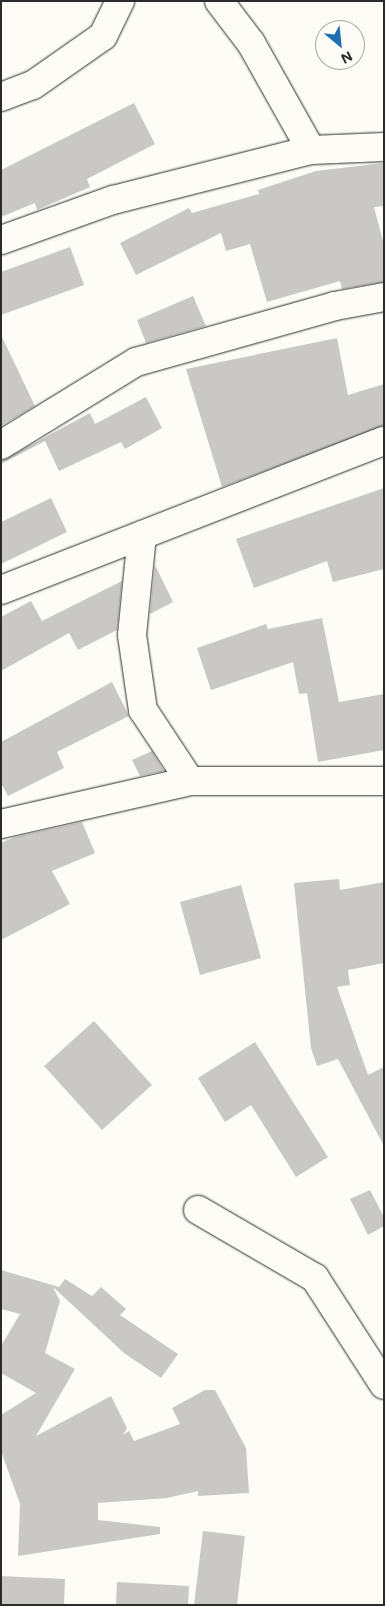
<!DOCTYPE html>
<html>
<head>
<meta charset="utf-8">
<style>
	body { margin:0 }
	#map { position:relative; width:385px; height:1606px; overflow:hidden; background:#fdfcf7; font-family:Mali,sans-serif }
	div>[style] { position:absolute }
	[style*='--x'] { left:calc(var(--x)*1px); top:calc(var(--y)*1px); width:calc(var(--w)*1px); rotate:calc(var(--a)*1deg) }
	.building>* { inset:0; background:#c9c8c4 }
	.roads { filter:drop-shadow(0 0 1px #2b2b2b) drop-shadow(0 0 1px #2b2b2b) }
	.minor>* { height:28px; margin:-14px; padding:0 14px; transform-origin:14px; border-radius:14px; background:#fdfcf7 }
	span { translate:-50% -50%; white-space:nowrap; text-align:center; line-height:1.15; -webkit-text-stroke:4px #fdfcf7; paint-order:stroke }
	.frame { position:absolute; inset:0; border:2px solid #2b2b2b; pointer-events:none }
	.north { position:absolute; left:315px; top:20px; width:50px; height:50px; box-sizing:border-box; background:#fdfcf7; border:1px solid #a9a8a5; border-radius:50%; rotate:152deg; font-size:14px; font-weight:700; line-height:20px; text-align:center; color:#2b2b2b }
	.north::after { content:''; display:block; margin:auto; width:18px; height:22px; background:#1f6fb2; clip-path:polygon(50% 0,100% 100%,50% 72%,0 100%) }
</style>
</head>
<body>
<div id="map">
	<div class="building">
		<div style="clip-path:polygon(134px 103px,155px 144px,87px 179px,90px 187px,37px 210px,35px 203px,1px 217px,1px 170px)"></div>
		<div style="clip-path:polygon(384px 163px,384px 206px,374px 207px,384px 245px,384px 282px,342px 289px,340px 281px,267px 302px,250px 244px,226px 251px,221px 233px,136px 275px,120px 243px,189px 208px,192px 213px,259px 194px,258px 190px,316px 171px)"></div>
		<div style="clip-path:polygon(70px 247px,84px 285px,1px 315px,1px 272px)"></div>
		<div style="clip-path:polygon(193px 296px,206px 326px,146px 343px,137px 320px)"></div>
		<div style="clip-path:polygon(1px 335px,35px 406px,1px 426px)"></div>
		<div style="clip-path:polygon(337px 338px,348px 395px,384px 384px,384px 426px,222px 487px,186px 369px)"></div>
		<div style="clip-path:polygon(146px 397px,162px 428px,125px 449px,121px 442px,59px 471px,45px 441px,1px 464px,1px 461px,90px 413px,95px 424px)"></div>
		<div style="clip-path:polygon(384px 488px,384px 569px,333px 582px,327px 561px,254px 588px,236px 539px)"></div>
		<div style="clip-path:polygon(51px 498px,67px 532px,1px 564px,1px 522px)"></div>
		<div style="clip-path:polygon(155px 565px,173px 602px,150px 614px)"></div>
		<div style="clip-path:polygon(122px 581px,117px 630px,78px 650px,69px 633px,1px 671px,1px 617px,31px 601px,42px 621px)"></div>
		<div style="clip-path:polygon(322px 618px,339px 702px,384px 694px,384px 750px,318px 762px,307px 693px,299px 694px,293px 662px,211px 690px,197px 648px,266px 624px,268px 629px)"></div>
		<div style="clip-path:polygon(112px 682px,129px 716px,57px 752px,64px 768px,8px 796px,1px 783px,1px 742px)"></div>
		<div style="clip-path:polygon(152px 751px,164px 771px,140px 776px,132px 760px)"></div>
		<div style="clip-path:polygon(82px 822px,95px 853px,52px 871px,70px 904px,1px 940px,1px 843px,15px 837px)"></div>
		<div style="clip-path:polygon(339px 879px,340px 890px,384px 882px,384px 963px,348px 970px,350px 985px,337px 987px,368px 1075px,384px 1067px,384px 1146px,338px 1059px,317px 1066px,311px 1048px,294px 883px)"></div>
		<div style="clip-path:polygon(241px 885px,261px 958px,200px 975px,180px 902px)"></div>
		<div style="clip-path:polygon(94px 1021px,152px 1085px,102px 1130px,44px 1066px)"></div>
		<div style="clip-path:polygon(255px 1042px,328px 1157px,296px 1177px,251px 1105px,225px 1122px,198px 1078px)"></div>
		<div style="clip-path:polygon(370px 1190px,384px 1217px,384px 1226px,368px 1235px,350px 1199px)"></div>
		<div style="clip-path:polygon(1px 1270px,59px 1287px,65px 1279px,92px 1296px,101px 1287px,126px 1309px,120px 1315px,178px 1354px,161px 1378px,124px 1353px,53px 1287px,60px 1301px,45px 1353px,75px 1369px,36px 1436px,111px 1396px,127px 1428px,123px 1435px,129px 1431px,134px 1441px,180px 1424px,172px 1408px,205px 1390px,215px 1390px,246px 1448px,249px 1493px,198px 1496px,198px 1491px,167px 1498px,98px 1503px,98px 1520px,160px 1527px,160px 1534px,18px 1556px,20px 1504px,1px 1451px,1px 1415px,36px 1393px,1px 1373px,1px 1346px,20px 1314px,1px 1309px)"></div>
		<div style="clip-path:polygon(203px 1531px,245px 1536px,237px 1605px,194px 1605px)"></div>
		<div style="clip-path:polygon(1px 1576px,65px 1579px,64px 1605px,1px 1605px)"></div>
		<div style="clip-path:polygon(117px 1582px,189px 1586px,188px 1605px,116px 1605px)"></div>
	</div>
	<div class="roads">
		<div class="minor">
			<div style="--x:219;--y:1;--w:53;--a:52.7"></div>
			<div style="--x:251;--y:43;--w:123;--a:60.7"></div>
			<div style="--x:1;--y:97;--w:34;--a:-21"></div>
			<div style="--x:33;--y:85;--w:85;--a:-35"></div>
			<div style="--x:103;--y:36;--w:39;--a:-64"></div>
			<div style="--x:1;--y:240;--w:119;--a:-19.7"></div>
			<div style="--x:113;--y:200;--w:204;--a:-14.2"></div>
			<div style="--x:311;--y:150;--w:73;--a:-2.4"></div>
			<div style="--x:1;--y:445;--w:158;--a:-31.6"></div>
			<div style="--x:136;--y:362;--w:207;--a:-15.7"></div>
			<div style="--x:335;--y:306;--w:50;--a:-10.4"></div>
			<div style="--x:142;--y:535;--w:100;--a:95.7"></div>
			<div style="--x:132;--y:635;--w:76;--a:81.7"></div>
			<div style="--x:143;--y:710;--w:85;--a:56.5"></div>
			<div style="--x:1;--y:590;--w:411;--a:-21.3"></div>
			<div style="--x:1;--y:824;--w:194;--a:-12.8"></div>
			<div style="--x:190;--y:781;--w:194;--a:0"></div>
			<div style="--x:198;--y:1210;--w:135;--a:30.2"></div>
			<div style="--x:315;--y:1278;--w:127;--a:57.2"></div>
		</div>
	</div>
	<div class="frame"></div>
	<div class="north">N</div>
</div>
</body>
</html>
